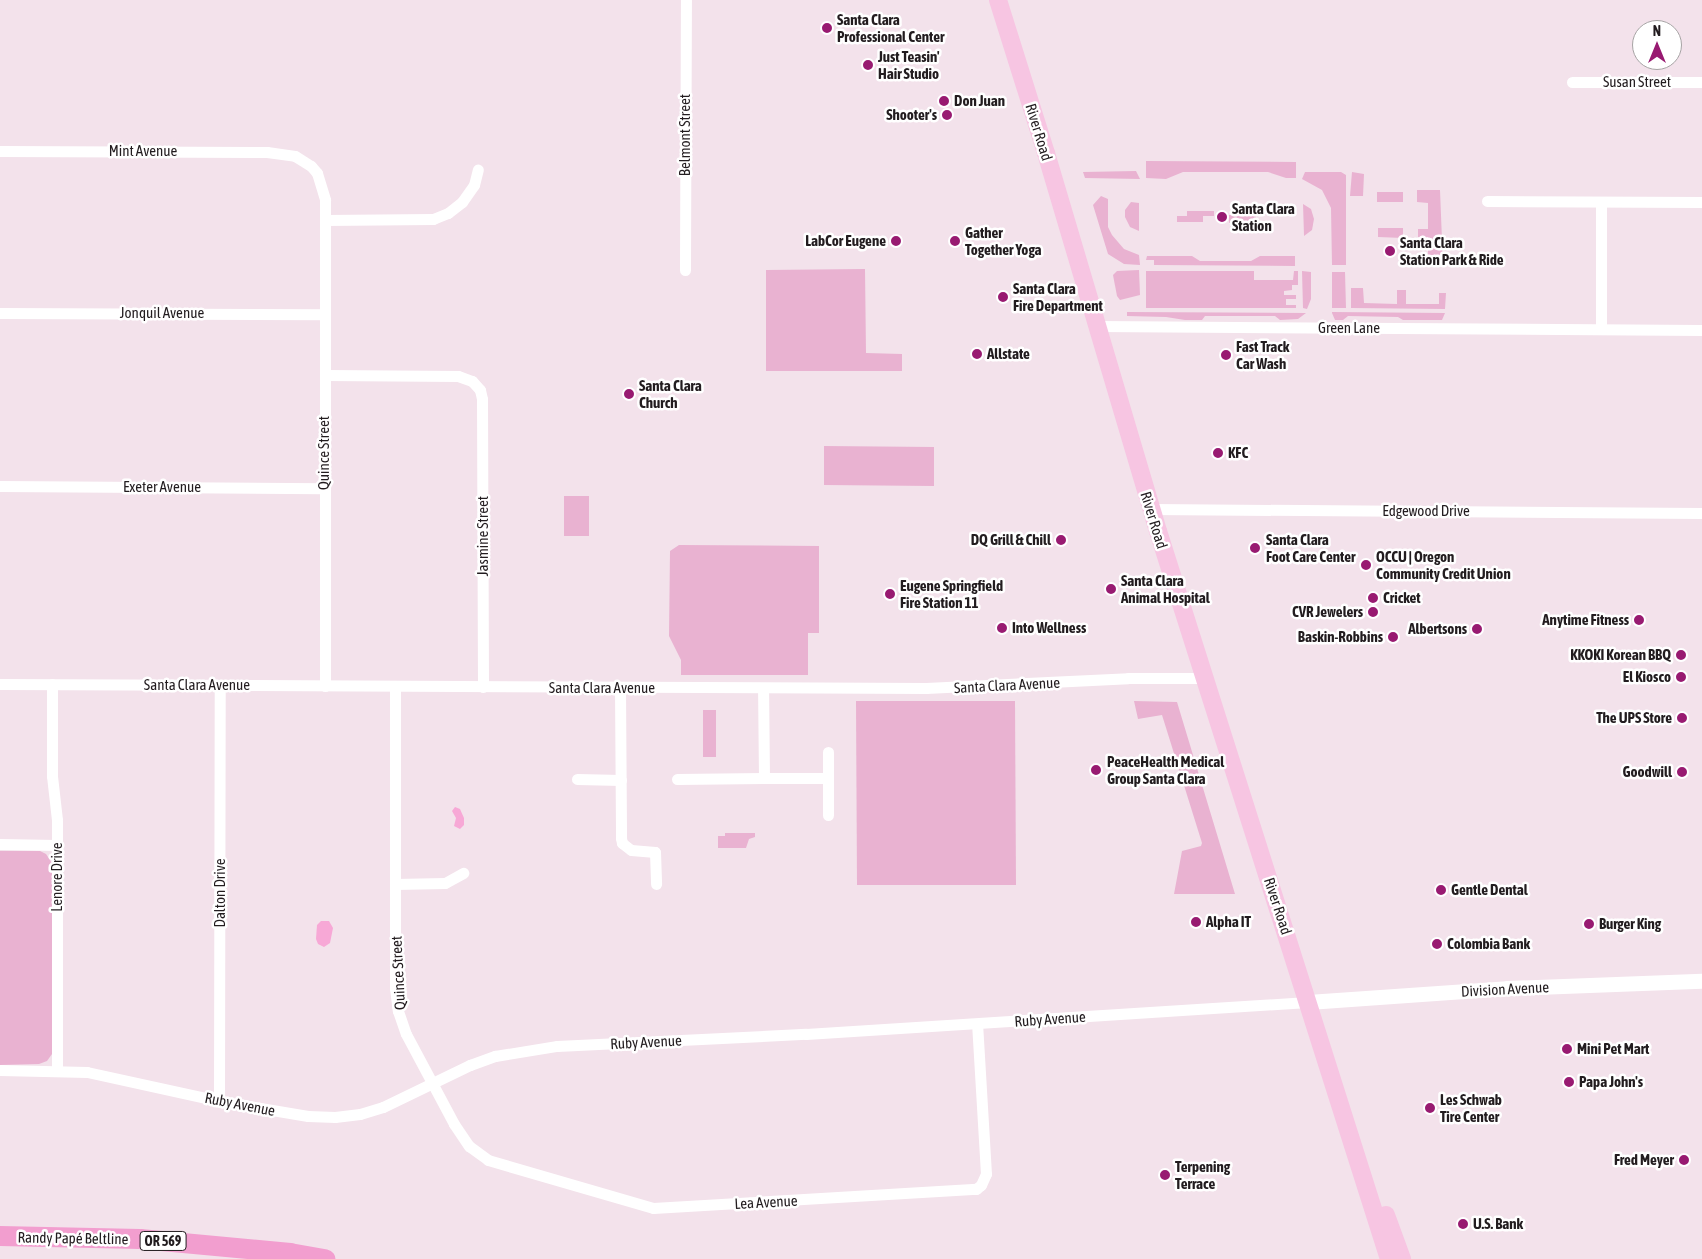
<!DOCTYPE html>
<html>
<head>
<meta charset="utf-8">
<style>
	body { margin:0 }
	#map { position:relative; width:1702px; height:1259px; overflow:hidden; background:#f3e2eb; font-family:"Asap Condensed",sans-serif }
	div>[style] { position:absolute }
	[style*='--x'] { left:calc(var(--x)*1px); top:calc(var(--y)*1px); width:calc(var(--w)*1px); rotate:calc(var(--a)*1deg) }
	.green>* { inset:0; background:#e9b2d1 }
	.water>* { inset:0; background:#f7a8d6 }
	.street>* { height:11px; margin:-5.5px; padding:0 5.5px; transform-origin:5.5px; border-radius:5.5px; background:#fff }
	.secondary>* { height:15px; margin:-7.5px; padding:0 7.5px; transform-origin:7.5px; border-radius:7.5px; background:#fff }
	.primary>* { height:18px; margin:-9px; padding:0 9px; transform-origin:9px; border-radius:9px; background:#f7c5e2 }
	.highway>* { height:20px; margin:-10px; padding:0 10px; transform-origin:10px; border-radius:10px; background:#f29ecf }
	.dots>* { width:14px; height:14px; translate:-50% -50%; box-sizing:border-box; border:2px solid #fff; border-radius:50% }
	span { translate:-50% -50%; white-space:nowrap; text-align:center; line-height:1.15; -webkit-text-stroke:5px #fff; paint-order:stroke }
	.shield-label span { padding:1px 4px; background:#fff; border:1px solid; border-radius:4px; -webkit-text-stroke-width:0 }
	.shield-label { font-size:14px; color:#221c1f; font-weight:700 }
	.poi-label { font-size:15px; color:#221c1f; font-weight:700 }
	.left { translate:0 -50%; text-align:left }
	.right { translate:-100% -50%; text-align:right }
	.street-label { font-size:15px; color:#221c1f }
	.north { position:absolute; left:1632px; top:20px; width:50px; height:50px; box-sizing:border-box; background:#fff; border:1px solid #a7a4a5; border-radius:50%; rotate:0deg; font-size:14px; font-weight:700; line-height:20px; text-align:center; color:#221c1f }
	.north::after { content:''; display:block; margin:auto; width:18px; height:22px; background:#981a71; clip-path:polygon(50% 0,100% 100%,50% 72%,0 100%) }
</style>
</head>
<body>
<div id="map">
	<div class="green">
		<div style="clip-path:polygon(1146px 161px,1296px 162px,1296px 178px,1286px 178px,1268px 172px,1183px 172px,1166px 179px,1146px 178px)"></div>
		<div style="clip-path:polygon(1136px 171px,1140px 179px,1085px 178px,1083px 172px)"></div>
		<div style="clip-path:polygon(1305px 172px,1341px 172px,1346px 175px,1346px 265px,1332px 265px,1331px 208px,1322px 190px,1302px 179px)"></div>
		<div style="clip-path:polygon(1352px 172px,1364px 174px,1363px 196px,1350px 196px)"></div>
		<div style="clip-path:polygon(1417px 190px,1440px 190px,1443px 265px,1428px 265px,1428px 237px,1418px 237px,1418px 229px,1428px 229px,1428px 203px,1417px 202px)"></div>
		<div style="clip-path:polygon(1377px 192px,1403px 192px,1403px 202px,1377px 202px)"></div>
		<div style="clip-path:polygon(1101px 196px,1108px 199px,1108px 227px,1112px 235px,1124px 249px,1139px 255px,1140px 265px,1124px 264px,1108px 254px,1093px 205px)"></div>
		<div style="clip-path:polygon(1131px 202px,1139px 203px,1139px 231px,1130px 227px,1125px 217px,1125px 210px)"></div>
		<div style="clip-path:polygon(1303px 204px,1311px 209px,1314px 219px,1312px 230px,1304px 236px)"></div>
		<div style="clip-path:polygon(1187px 211px,1214px 211px,1214px 216px,1203px 216px,1203px 222px,1177px 222px,1177px 216px,1187px 216px)"></div>
		<div style="clip-path:polygon(1241px 211px,1267px 211px,1267px 215px,1256px 215px,1256px 223px,1229px 223px,1229px 215px,1240px 215px)"></div>
		<div style="clip-path:polygon(1378px 228px,1403px 228px,1403px 238px,1378px 237px)"></div>
		<div style="clip-path:polygon(1147px 256px,1192px 256px,1200px 261px,1251px 261px,1260px 256px,1295px 256px,1295px 266px,1154px 265px,1154px 260px,1146px 260px)"></div>
		<div style="clip-path:polygon(865px 269px,866px 353px,902px 354px,902px 371px,766px 371px,766px 270px)"></div>
		<div style="clip-path:polygon(1139px 270px,1140px 295px,1120px 300px,1117px 296px,1113px 275px,1117px 271px)"></div>
		<div style="clip-path:polygon(1146px 271px,1254px 271px,1254px 280px,1293px 280px,1294px 271px,1298px 271px,1298px 285px,1292px 285px,1292px 290px,1284px 291px,1284px 295px,1296px 295px,1296px 299px,1286px 299px,1286px 305px,1296px 305px,1296px 308px,1146px 308px)"></div>
		<div style="clip-path:polygon(1302px 271px,1311px 272px,1311px 299px,1307px 309px,1303px 308px)"></div>
		<div style="clip-path:polygon(1332px 272px,1345px 272px,1346px 308px,1332px 308px)"></div>
		<div style="clip-path:polygon(1351px 288px,1363px 288px,1364px 303px,1397px 304px,1397px 290px,1406px 290px,1406px 304px,1439px 304px,1439px 293px,1446px 293px,1445px 309px,1351px 308px)"></div>
		<div style="clip-path:polygon(1127px 312px,1306px 313px,1298px 319px,1280px 320px,1275px 316px,1205px 316px,1202px 320px,1185px 320px,1166px 317px,1127px 316px)"></div>
		<div style="clip-path:polygon(1332px 313px,1332px 312px,1445px 313px,1442px 320px,1403px 320px,1398px 317px,1348px 316px,1343px 320px,1335px 320px)"></div>
		<div style="clip-path:polygon(824px 446px,934px 447px,934px 486px,824px 485px)"></div>
		<div style="clip-path:polygon(564px 496px,589px 496px,589px 536px,564px 536px)"></div>
		<div style="clip-path:polygon(679px 545px,819px 546px,819px 633px,808px 633px,808px 675px,681px 675px,681px 660px,669px 636px,670px 551px)"></div>
		<div style="clip-path:polygon(856px 701px,1015px 701px,1016px 885px,857px 885px)"></div>
		<div style="clip-path:polygon(1134px 701px,1177px 702px,1235px 894px,1174px 894px,1182px 851px,1201px 846px,1202px 843px,1162px 715px,1138px 719px)"></div>
		<div style="clip-path:polygon(703px 710px,716px 710px,716px 757px,703px 757px)"></div>
		<div style="clip-path:polygon(725px 833px,755px 833px,755px 837px,749px 839px,746px 848px,718px 848px,718px 836px,725px 836px)"></div>
		<div style="clip-path:polygon(0 851px,40px 851px,46px 854px,52px 863px,52px 1054px,47px 1061px,39px 1064px,0 1065px)"></div>
	</div>
	<div class="water">
		<div style="clip-path:polygon(455px 807px,460px 809px,464px 818px,464px 825px,460px 829px,454px 826px,456px 818px,452px 811px)"></div>
		<div style="clip-path:polygon(321px 921px,329px 921px,333px 928px,330px 943px,324px 947px,318px 944px,316px 939px,317px 925px)"></div>
	</div>
	<div class="street">
		<div style="--x:1572;--y:82;--w:130;--a:0"></div>
		<div style="--x:0;--y:151;--w:267;--a:0.2"></div>
		<div style="--x:267;--y:152;--w:28;--a:8"></div>
		<div style="--x:295;--y:156;--w:19;--a:32"></div>
		<div style="--x:311;--y:166;--w:9;--a:49"></div>
		<div style="--x:317;--y:173;--w:28;--a:73"></div>
		<div style="--x:325;--y:200;--w:486;--a:90"></div>
		<div style="--x:1487;--y:201;--w:215;--a:0.3"></div>
		<div style="--x:1601;--y:202;--w:127;--a:90"></div>
		<div style="--x:325;--y:220;--w:108;--a:-0.5"></div>
		<div style="--x:433;--y:219;--w:16;--a:-22"></div>
		<div style="--x:448;--y:213;--w:18;--a:-38"></div>
		<div style="--x:462;--y:202;--w:21;--a:-55"></div>
		<div style="--x:474;--y:185;--w:16;--a:-76"></div>
		<div style="--x:685;--y:270;--w:270;--a:-89.8"></div>
		<div style="--x:0;--y:313;--w:324;--a:0.2"></div>
		<div style="--x:1097;--y:326;--w:605;--a:0.38"></div>
		<div style="--x:325;--y:375;--w:133;--a:0.4"></div>
		<div style="--x:458;--y:376;--w:15;--a:20"></div>
		<div style="--x:472;--y:381;--w:12;--a:48"></div>
		<div style="--x:480;--y:390;--w:9;--a:77"></div>
		<div style="--x:482;--y:399;--w:288;--a:89.8"></div>
		<div style="--x:0;--y:486;--w:324;--a:0.4"></div>
		<div style="--x:1151;--y:509;--w:550;--a:0.42"></div>
		<div style="--x:0;--y:684;--w:926;--a:0.25"></div>
		<div style="--x:926;--y:688;--w:202;--a:-2.8"></div>
		<div style="--x:1128;--y:678;--w:75;--a:0"></div>
		<div style="--x:52;--y:684;--w:92;--a:90"></div>
		<div style="--x:52;--y:776;--w:44;--a:83.5"></div>
		<div style="--x:57;--y:820;--w:251;--a:90"></div>
		<div style="--x:395;--y:686;--w:302;--a:90"></div>
		<div style="--x:395;--y:988;--w:23;--a:83"></div>
		<div style="--x:398;--y:1011;--w:24;--a:71"></div>
		<div style="--x:406;--y:1034;--w:102;--a:61.9"></div>
		<div style="--x:454;--y:1124;--w:27;--a:56"></div>
		<div style="--x:469;--y:1146;--w:24;--a:36"></div>
		<div style="--x:488;--y:1160;--w:172;--a:16.2"></div>
		<div style="--x:653;--y:1208;--w:324;--a:-3.4"></div>
		<div style="--x:976;--y:1189;--w:6;--a:-39"></div>
		<div style="--x:981;--y:1185;--w:12;--a:-66"></div>
		<div style="--x:986;--y:1174;--w:150;--a:-93.4"></div>
		<div style="--x:620;--y:688;--w:150;--a:89.6"></div>
		<div style="--x:621;--y:838;--w:5;--a:79"></div>
		<div style="--x:622;--y:843;--w:11;--a:38"></div>
		<div style="--x:631;--y:850;--w:24;--a:5"></div>
		<div style="--x:655;--y:852;--w:32;--a:88"></div>
		<div style="--x:828;--y:752;--w:26;--a:90"></div>
		<div style="--x:764;--y:778;--w:64;--a:0"></div>
		<div style="--x:828;--y:778;--w:37;--a:90"></div>
		<div style="--x:577;--y:779;--w:44;--a:1.3"></div>
		<div style="--x:677;--y:779;--w:87;--a:-0.7"></div>
		<div style="--x:764;--y:778;--w:90;--a:-90.6"></div>
		<div style="--x:0;--y:844;--w:57;--a:1"></div>
		<div style="--x:395;--y:884;--w:50;--a:-1.1"></div>
		<div style="--x:445;--y:883;--w:21;--a:-29"></div>
		<div style="--x:0;--y:1070;--w:87;--a:1.3"></div>
		<div style="--x:87;--y:1072;--w:135;--a:12.4"></div>
		<div style="--x:219;--y:1101;--w:90;--a:9.6"></div>
		<div style="--x:308;--y:1116;--w:27;--a:2"></div>
		<div style="--x:335;--y:1117;--w:25;--a:-7"></div>
		<div style="--x:360;--y:1114;--w:24;--a:-17"></div>
		<div style="--x:383;--y:1107;--w:97;--a:-25.8"></div>
		<div style="--x:470;--y:1065;--w:27;--a:-20"></div>
		<div style="--x:495;--y:1056;--w:63;--a:-9.2"></div>
		<div style="--x:557;--y:1046;--w:249;--a:-2.8"></div>
		<div style="--x:806;--y:1034;--w:503;--a:-3.65"></div>
		<div style="--x:219;--y:1101;--w:415;--a:-89.9"></div>
	</div>
	<div class="secondary">
		<div style="--x:1308;--y:1002;--w:199;--a:-4"></div>
		<div style="--x:1507;--y:988;--w:195;--a:-2.1"></div>
	</div>
	<div class="primary">
		<div style="--x:998;--y:0;--w:160;--a:72.6"></div>
		<div style="--x:1046;--y:153;--w:394;--a:73.5"></div>
		<div style="--x:1158;--y:531;--w:764;--a:72.4"></div>
		<div style="--x:1386;--y:1215;--w:47;--a:70"></div>
	</div>
	<div class="highway">
		<div style="--x:0;--y:1236;--w:140;--a:1.2"></div>
		<div style="--x:140;--y:1239;--w:151;--a:5.3"></div>
		<div style="--x:290;--y:1253;--w:36;--a:10"></div>
	</div>
	<div class="dots">
		<div style="left:827px;top:28px;background:#981a71"></div>
		<div style="left:868px;top:65px;background:#981a71"></div>
		<div style="left:944px;top:101px;background:#981a71"></div>
		<div style="left:947px;top:115px;background:#981a71"></div>
		<div style="left:1222px;top:217px;background:#981a71"></div>
		<div style="left:896px;top:241px;background:#981a71"></div>
		<div style="left:955px;top:241px;background:#981a71"></div>
		<div style="left:1390px;top:251px;background:#981a71"></div>
		<div style="left:1003px;top:297px;background:#981a71"></div>
		<div style="left:977px;top:354px;background:#981a71"></div>
		<div style="left:1226px;top:355px;background:#981a71"></div>
		<div style="left:629px;top:394px;background:#981a71"></div>
		<div style="left:1218px;top:453px;background:#981a71"></div>
		<div style="left:1061px;top:540px;background:#981a71"></div>
		<div style="left:1255px;top:548px;background:#981a71"></div>
		<div style="left:1366px;top:565px;background:#981a71"></div>
		<div style="left:1111px;top:589px;background:#981a71"></div>
		<div style="left:890px;top:594px;background:#981a71"></div>
		<div style="left:1373px;top:598px;background:#981a71"></div>
		<div style="left:1373px;top:612px;background:#981a71"></div>
		<div style="left:1639px;top:620px;background:#981a71"></div>
		<div style="left:1002px;top:628px;background:#981a71"></div>
		<div style="left:1477px;top:629px;background:#981a71"></div>
		<div style="left:1393px;top:637px;background:#981a71"></div>
		<div style="left:1681px;top:655px;background:#981a71"></div>
		<div style="left:1681px;top:677px;background:#981a71"></div>
		<div style="left:1682px;top:718px;background:#981a71"></div>
		<div style="left:1096px;top:770px;background:#981a71"></div>
		<div style="left:1682px;top:772px;background:#981a71"></div>
		<div style="left:1441px;top:890px;background:#981a71"></div>
		<div style="left:1196px;top:922px;background:#981a71"></div>
		<div style="left:1589px;top:924px;background:#981a71"></div>
		<div style="left:1437px;top:944px;background:#981a71"></div>
		<div style="left:1567px;top:1049px;background:#981a71"></div>
		<div style="left:1569px;top:1082px;background:#981a71"></div>
		<div style="left:1430px;top:1108px;background:#981a71"></div>
		<div style="left:1684px;top:1160px;background:#981a71"></div>
		<div style="left:1165px;top:1175px;background:#981a71"></div>
		<div style="left:1463px;top:1224px;background:#981a71"></div>
	</div>
	<div class="shield-label">
		<span style="left:163px;top:1241px">OR 569</span>
	</div>
	<div class="poi-label">
		<span class="left" style="left:837px;top:28px">Santa Clara<br>Professional Center</span>
		<span class="left" style="left:878px;top:65px">Just Teasin'<br>Hair Studio</span>
		<span class="left" style="left:954px;top:101px">Don Juan</span>
		<span class="right" style="left:937px;top:115px">Shooter's</span>
		<span class="left" style="left:1232px;top:217px">Santa Clara<br>Station</span>
		<span class="left" style="left:965px;top:241px">Gather<br>Together Yoga</span>
		<span class="right" style="left:886px;top:241px">LabCor Eugene</span>
		<span class="left" style="left:1400px;top:251px">Santa Clara<br>Station Park &amp; Ride</span>
		<span class="left" style="left:1013px;top:297px">Santa Clara<br>Fire Department</span>
		<span class="left" style="left:1236px;top:355px">Fast Track<br>Car Wash</span>
		<span class="left" style="left:987px;top:354px">Allstate</span>
		<span class="left" style="left:639px;top:394px">Santa Clara<br>Church</span>
		<span class="left" style="left:1228px;top:453px">KFC</span>
		<span class="left" style="left:1266px;top:548px">Santa Clara<br>Foot Care Center</span>
		<span class="right" style="left:1051px;top:540px">DQ Grill &amp; Chill</span>
		<span class="left" style="left:1376px;top:565px">OCCU | Oregon<br>Community Credit Union</span>
		<span class="left" style="left:1121px;top:589px">Santa Clara<br>Animal Hospital</span>
		<span class="left" style="left:900px;top:594px">Eugene Springfield<br>Fire Station 11</span>
		<span class="left" style="left:1383px;top:598px">Cricket</span>
		<span class="right" style="left:1363px;top:612px">CVR Jewelers</span>
		<span class="right" style="left:1629px;top:620px">Anytime Fitness</span>
		<span class="left" style="left:1012px;top:628px">Into Wellness</span>
		<span class="right" style="left:1467px;top:629px">Albertsons</span>
		<span class="right" style="left:1383px;top:637px">Baskin-Robbins</span>
		<span class="right" style="left:1671px;top:655px">KKOKI Korean BBQ</span>
		<span class="right" style="left:1671px;top:677px">El Kiosco</span>
		<span class="right" style="left:1672px;top:718px">The UPS Store</span>
		<span class="left" style="left:1107px;top:770px">PeaceHealth Medical<br>Group Santa Clara</span>
		<span class="right" style="left:1672px;top:772px">Goodwill</span>
		<span class="left" style="left:1451px;top:890px">Gentle Dental</span>
		<span class="left" style="left:1206px;top:922px">Alpha IT</span>
		<span class="left" style="left:1599px;top:924px">Burger King</span>
		<span class="left" style="left:1447px;top:944px">Colombia Bank</span>
		<span class="left" style="left:1577px;top:1049px">Mini Pet Mart</span>
		<span class="left" style="left:1579px;top:1082px">Papa John's</span>
		<span class="left" style="left:1440px;top:1108px">Les Schwab<br>Tire Center</span>
		<span class="right" style="left:1674px;top:1160px">Fred Meyer</span>
		<span class="left" style="left:1175px;top:1175px">Terpening<br>Terrace</span>
		<span class="left" style="left:1473px;top:1224px">U.S. Bank</span>
	</div>
	<div class="street-label">
		<span style="left:1637px;top:82px">Susan Street</span>
		<span style="left:1039px;top:132px;rotate:73deg">River Road</span>
		<span style="left:685px;top:135px;rotate:-90deg">Belmont Street</span>
		<span style="left:143px;top:151px">Mint Avenue</span>
		<span style="left:162px;top:313px">Jonquil Avenue</span>
		<span style="left:1349px;top:328px">Green Lane</span>
		<span style="left:324px;top:453px;rotate:-90deg">Quince Street</span>
		<span style="left:162px;top:487px">Exeter Avenue</span>
		<span style="left:1426px;top:511px">Edgewood Drive</span>
		<span style="left:1154px;top:520px;rotate:73deg">River Road</span>
		<span style="left:483px;top:536px;rotate:-90deg">Jasmine Street</span>
		<span style="left:197px;top:685px">Santa Clara Avenue</span>
		<span style="left:1007px;top:685px;rotate:-3deg">Santa Clara Avenue</span>
		<span style="left:602px;top:688px">Santa Clara Avenue</span>
		<span style="left:57px;top:877px;rotate:-90deg">Lenore Drive</span>
		<span style="left:220px;top:893px;rotate:-90deg">Dalton Drive</span>
		<span style="left:1278px;top:906px;rotate:72deg">River Road</span>
		<span style="left:398px;top:973px;rotate:-93deg">Quince Street</span>
		<span style="left:1505px;top:989px;rotate:-3deg">Division Avenue</span>
		<span style="left:1050px;top:1019px;rotate:-4deg">Ruby Avenue</span>
		<span style="left:646px;top:1042px;rotate:-3deg">Ruby Avenue</span>
		<span style="left:240px;top:1104px;rotate:11deg">Ruby Avenue</span>
		<span style="left:766px;top:1202px;rotate:-3deg">Lea Avenue</span>
		<span style="left:73px;top:1238px;rotate:1deg">Randy Papé Beltline</span>
	</div>
	<div class="north">N</div>
</div>
</body>
</html>
